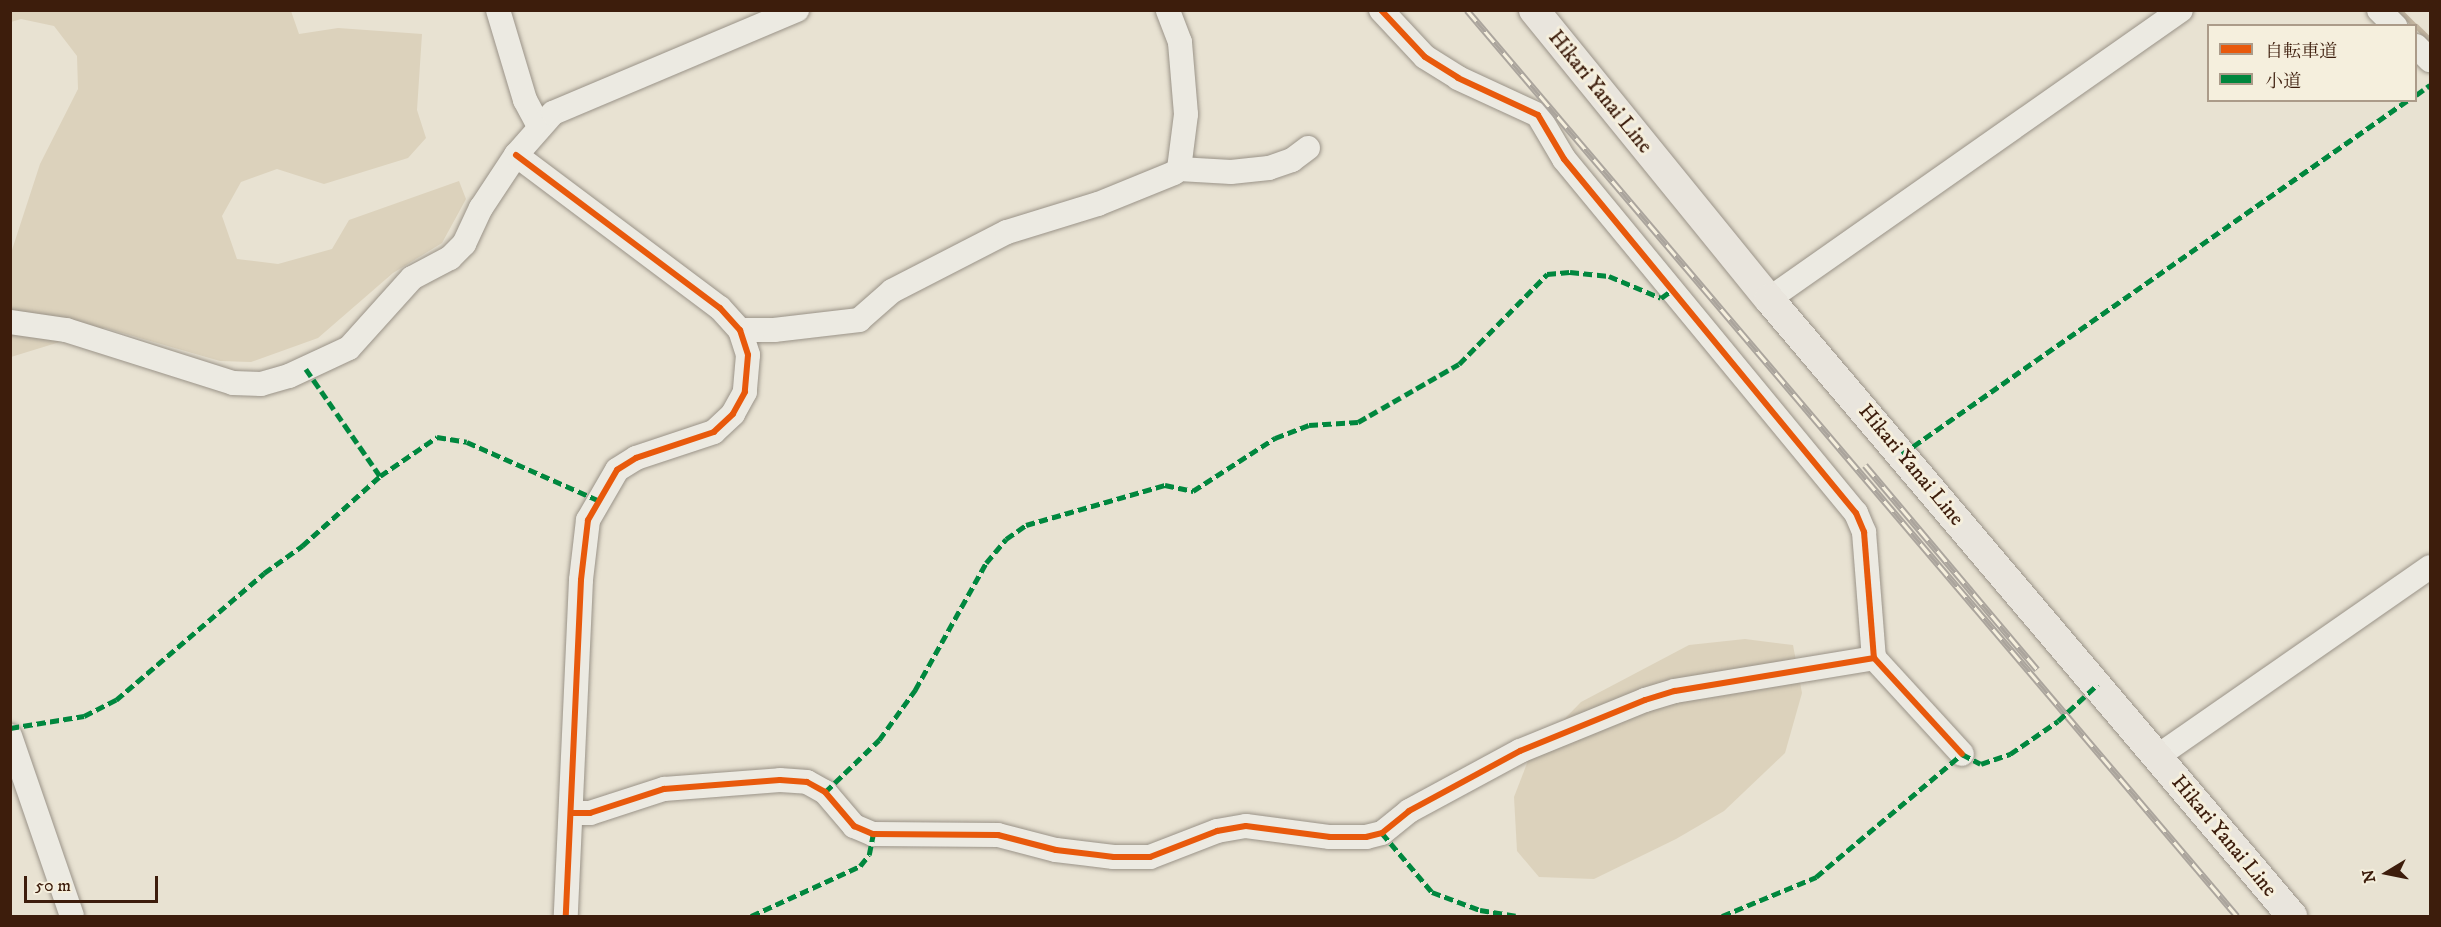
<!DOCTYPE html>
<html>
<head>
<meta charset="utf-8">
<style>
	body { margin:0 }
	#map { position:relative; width:2441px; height:927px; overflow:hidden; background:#e8e2d2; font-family:"IM FELL DW Pica","Noto Serif JP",serif }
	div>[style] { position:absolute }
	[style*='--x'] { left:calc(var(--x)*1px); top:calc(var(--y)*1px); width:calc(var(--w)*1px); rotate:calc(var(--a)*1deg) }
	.green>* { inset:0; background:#dcd2bc }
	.stream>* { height:5px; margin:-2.5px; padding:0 2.5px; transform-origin:2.5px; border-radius:2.5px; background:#c3b59f }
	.roads { filter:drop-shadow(0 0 2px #9a9388) drop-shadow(0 0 2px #9a9388) }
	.minor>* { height:24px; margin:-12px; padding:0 12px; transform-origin:12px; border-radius:12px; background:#eceae2 }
	.major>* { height:30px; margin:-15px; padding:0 15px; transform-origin:15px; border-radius:15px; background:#e9e5dd }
	.rail>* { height:7px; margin-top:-3.5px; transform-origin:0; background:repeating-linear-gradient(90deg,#f5efdd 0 14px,#aba59d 0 28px); box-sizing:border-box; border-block:2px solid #aba59d }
	.quiet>* { height:4.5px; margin-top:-2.25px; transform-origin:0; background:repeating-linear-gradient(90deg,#00873e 0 9px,transparent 0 13.5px) }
	.cycleway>* { height:6px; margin:-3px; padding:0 3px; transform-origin:3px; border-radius:3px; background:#e8590c }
	span { translate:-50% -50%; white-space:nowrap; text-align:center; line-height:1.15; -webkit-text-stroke:6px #f5efdd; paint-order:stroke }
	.street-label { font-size:21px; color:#3d1d0c }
	.frame { position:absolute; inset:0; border:12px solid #3d1d0c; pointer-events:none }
	.legend { position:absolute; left:2207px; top:24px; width:210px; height:78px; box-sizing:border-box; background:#f5efdd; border:2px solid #ab9b89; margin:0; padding:8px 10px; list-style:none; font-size:18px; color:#3d1d0c }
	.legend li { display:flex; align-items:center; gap:12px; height:30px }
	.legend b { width:30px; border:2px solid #ab9b89 }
	.north { position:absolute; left:2357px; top:843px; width:60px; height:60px; -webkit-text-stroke:4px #f5efdd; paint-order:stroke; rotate:260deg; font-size:16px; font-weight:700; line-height:24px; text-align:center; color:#3d1d0c }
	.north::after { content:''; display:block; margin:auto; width:21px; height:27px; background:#3d1d0c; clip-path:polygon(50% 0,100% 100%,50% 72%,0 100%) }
	.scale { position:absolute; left:24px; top:876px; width:134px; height:27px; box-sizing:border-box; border:3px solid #3d1d0c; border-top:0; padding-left:8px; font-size:18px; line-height:21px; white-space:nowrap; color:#3d1d0c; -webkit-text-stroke:4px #f5efdd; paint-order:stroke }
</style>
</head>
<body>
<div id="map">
	<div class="green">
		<div style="clip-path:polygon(11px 11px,291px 11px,299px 34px,338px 28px,422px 34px,417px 110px,426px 138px,408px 158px,324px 184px,277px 169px,241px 182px,222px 216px,237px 259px,278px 264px,332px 249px,349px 220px,459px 181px,466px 199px,442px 243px,393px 273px,318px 338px,251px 362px,220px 361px,105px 328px,11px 357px,10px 256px,40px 164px,78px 89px,77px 56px,54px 26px,21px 19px,11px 22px)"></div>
		<div style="clip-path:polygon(1745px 639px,1793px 645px,1802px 693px,1785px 753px,1724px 811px,1676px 839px,1594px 879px,1539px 877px,1517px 851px,1514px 797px,1531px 753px,1581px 702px,1689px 645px)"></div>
	</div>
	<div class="stream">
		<div style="--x:2399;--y:10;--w:23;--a:45"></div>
		<div style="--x:2416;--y:26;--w:20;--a:45"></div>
	</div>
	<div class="roads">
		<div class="minor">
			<div style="--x:498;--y:10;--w:94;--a:73.3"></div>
			<div style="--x:525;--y:100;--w:30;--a:62"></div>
			<div style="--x:1381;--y:10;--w:64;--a:46.9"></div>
			<div style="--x:1425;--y:57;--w:39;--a:32"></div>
			<div style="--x:1458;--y:78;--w:88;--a:24.8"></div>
			<div style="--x:1538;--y:115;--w:51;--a:59.4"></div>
			<div style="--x:1564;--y:159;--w:459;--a:50.5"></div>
			<div style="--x:1856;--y:513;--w:21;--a:67"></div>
			<div style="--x:1864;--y:532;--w:126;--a:85.5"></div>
			<div style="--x:1874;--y:658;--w:130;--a:47.5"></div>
			<div style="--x:2379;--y:10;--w:23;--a:45"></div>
			<div style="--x:2416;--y:46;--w:20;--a:45"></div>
			<div style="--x:516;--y:155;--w:255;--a:36.9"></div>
			<div style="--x:720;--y:308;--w:30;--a:48"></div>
			<div style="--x:740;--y:330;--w:26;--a:72"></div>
			<div style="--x:748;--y:355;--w:37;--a:95"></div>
			<div style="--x:745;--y:392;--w:25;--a:119"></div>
			<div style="--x:733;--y:414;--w:26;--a:137"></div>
			<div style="--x:714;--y:432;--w:82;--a:161.6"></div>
			<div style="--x:636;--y:458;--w:22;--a:148"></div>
			<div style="--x:617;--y:470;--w:58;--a:120.1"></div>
			<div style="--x:588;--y:520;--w:60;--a:96.7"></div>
			<div style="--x:581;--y:580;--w:336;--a:92.6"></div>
			<div style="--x:1179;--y:169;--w:52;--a:3.3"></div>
			<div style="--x:1231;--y:172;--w:38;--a:-6"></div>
			<div style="--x:1269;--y:168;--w:24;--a:-19"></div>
			<div style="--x:1292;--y:160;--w:20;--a:-37"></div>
			<div style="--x:1769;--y:299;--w:503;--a:-35.05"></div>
			<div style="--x:10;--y:322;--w:57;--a:8.1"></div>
			<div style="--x:66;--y:330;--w:175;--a:17.6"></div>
			<div style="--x:233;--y:383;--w:28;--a:2"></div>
			<div style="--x:261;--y:384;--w:29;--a:-16"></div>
			<div style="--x:289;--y:376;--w:66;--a:-25"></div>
			<div style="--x:349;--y:348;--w:94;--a:-48"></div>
			<div style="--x:412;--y:278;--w:43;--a:-27.8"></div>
			<div style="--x:450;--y:258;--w:20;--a:-45"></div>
			<div style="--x:464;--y:244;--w:40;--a:-65"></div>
			<div style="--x:481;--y:208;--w:64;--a:-56.6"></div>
			<div style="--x:516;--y:155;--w:56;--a:-48.6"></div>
			<div style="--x:553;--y:113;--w:265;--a:-22.9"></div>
			<div style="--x:740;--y:330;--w:34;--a:0"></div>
			<div style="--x:774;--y:330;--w:86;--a:-6.7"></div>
			<div style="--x:859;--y:320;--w:44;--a:-41.3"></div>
			<div style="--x:892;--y:291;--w:129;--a:-27.2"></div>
			<div style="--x:1007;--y:232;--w:95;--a:-17.1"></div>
			<div style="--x:1098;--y:204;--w:82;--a:-22.2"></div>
			<div style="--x:1174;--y:173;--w:6;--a:-39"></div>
			<div style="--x:1179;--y:169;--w:55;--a:-82.7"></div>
			<div style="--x:1186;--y:114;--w:72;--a:-94.8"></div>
			<div style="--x:1180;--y:42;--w:34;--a:-111"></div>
			<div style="--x:10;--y:736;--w:190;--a:71"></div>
			<div style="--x:2158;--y:756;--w:331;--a:-34.8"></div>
			<div style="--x:571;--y:813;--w:19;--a:0"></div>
			<div style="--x:590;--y:813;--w:78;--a:-18"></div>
			<div style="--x:664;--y:789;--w:116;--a:-4.4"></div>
			<div style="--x:780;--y:780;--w:27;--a:4"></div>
			<div style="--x:807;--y:782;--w:21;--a:29"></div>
			<div style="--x:825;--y:792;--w:45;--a:49.5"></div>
			<div style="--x:854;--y:826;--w:21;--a:23"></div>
			<div style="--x:873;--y:834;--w:125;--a:0.5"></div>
			<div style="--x:998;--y:835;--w:60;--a:14.5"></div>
			<div style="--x:1056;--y:850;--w:58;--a:6.9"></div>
			<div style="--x:1114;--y:857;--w:36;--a:0"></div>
			<div style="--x:1150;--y:857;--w:72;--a:-21.2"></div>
			<div style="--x:1217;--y:831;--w:29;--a:-10"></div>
			<div style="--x:1246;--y:826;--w:85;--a:7.5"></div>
			<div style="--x:1330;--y:837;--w:36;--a:0"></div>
			<div style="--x:1366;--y:837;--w:16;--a:-14"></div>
			<div style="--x:1382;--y:833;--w:35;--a:-39"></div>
			<div style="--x:1409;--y:811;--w:126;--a:-28.4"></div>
			<div style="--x:1520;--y:751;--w:135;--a:-22.2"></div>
			<div style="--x:1645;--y:700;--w:31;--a:-17"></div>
			<div style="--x:1675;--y:691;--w:202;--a:-9.4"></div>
		</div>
		<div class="major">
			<div style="--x:1534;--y:10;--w:372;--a:50.9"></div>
			<div style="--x:1769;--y:299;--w:809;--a:49.71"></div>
		</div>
	</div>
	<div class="rail">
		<div style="--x:1467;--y:10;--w:1189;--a:49.64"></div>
		<div style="--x:1865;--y:465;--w:267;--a:49.9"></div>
	</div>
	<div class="quiet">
		<div style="--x:2416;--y:95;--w:17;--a:-36"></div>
		<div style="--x:306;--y:369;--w:130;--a:55.3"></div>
		<div style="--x:1902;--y:454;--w:618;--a:-34.98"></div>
		<div style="--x:10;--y:728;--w:75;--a:-9.2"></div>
		<div style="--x:84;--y:716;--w:36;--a:-27"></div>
		<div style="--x:116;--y:700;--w:195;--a:-40.6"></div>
		<div style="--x:264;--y:573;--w:47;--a:-35.4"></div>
		<div style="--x:302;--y:546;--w:105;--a:-41.9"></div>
		<div style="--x:380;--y:476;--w:69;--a:-34.4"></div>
		<div style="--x:437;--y:437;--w:30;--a:9"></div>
		<div style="--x:467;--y:442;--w:143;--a:23.9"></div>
		<div style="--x:825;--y:792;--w:75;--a:-43.9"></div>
		<div style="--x:879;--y:740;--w:62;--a:-54.2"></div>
		<div style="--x:915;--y:690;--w:145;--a:-60.8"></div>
		<div style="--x:986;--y:563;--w:31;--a:-50"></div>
		<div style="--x:1006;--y:539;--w:24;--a:-35"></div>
		<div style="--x:1026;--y:525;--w:145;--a:-16.1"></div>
		<div style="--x:1165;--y:485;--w:29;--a:12"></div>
		<div style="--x:1193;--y:491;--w:98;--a:-32.9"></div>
		<div style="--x:1275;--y:438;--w:36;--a:-21"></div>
		<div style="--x:1309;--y:425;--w:49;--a:-3.5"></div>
		<div style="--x:1358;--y:422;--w:116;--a:-29.9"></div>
		<div style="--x:1459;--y:364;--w:126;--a:-45.6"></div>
		<div style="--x:1547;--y:274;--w:23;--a:-5"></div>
		<div style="--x:1570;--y:272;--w:39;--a:6"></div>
		<div style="--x:1609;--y:276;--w:56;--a:22.9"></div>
		<div style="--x:1661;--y:298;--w:14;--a:-36"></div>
		<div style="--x:1382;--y:833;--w:77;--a:49.7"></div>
		<div style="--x:1432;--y:892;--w:51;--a:20.6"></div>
		<div style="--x:1480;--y:910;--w:36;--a:9"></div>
		<div style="--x:751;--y:916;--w:120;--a:-24.6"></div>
		<div style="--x:860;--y:866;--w:14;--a:-51"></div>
		<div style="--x:869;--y:855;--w:21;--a:-79"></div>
		<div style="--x:1722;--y:916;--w:102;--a:-22.5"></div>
		<div style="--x:1816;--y:877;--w:191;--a:-40.1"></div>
		<div style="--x:1962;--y:754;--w:21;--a:28"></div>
		<div style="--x:1981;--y:764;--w:31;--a:-19"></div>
		<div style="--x:2010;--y:754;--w:58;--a:-34.5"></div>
		<div style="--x:2058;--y:721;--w:54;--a:-42.8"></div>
	</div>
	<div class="cycleway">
		<div style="--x:1381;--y:10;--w:64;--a:46.9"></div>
		<div style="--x:1425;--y:57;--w:39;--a:32"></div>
		<div style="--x:1458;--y:78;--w:88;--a:24.8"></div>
		<div style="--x:1538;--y:115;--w:51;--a:59.4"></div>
		<div style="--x:1564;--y:159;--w:459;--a:50.5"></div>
		<div style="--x:1856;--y:513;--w:21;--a:67"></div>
		<div style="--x:1864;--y:532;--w:126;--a:85.5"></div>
		<div style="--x:1874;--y:658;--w:130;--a:47.5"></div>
		<div style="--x:516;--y:155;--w:255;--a:36.9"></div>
		<div style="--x:720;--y:308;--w:30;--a:48"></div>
		<div style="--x:740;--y:330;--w:26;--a:72"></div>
		<div style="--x:748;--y:355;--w:37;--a:95"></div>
		<div style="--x:745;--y:392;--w:25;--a:119"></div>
		<div style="--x:733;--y:414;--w:26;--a:137"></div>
		<div style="--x:714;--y:432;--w:82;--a:161.6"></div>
		<div style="--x:636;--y:458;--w:22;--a:148"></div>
		<div style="--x:617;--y:470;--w:58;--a:120.1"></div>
		<div style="--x:588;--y:520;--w:60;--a:96.7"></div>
		<div style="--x:581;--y:580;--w:336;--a:92.6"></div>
		<div style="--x:571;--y:813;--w:19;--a:0"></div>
		<div style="--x:590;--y:813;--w:78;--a:-18"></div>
		<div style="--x:664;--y:789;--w:116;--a:-4.4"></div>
		<div style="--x:780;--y:780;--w:27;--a:4"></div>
		<div style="--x:807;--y:782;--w:21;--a:29"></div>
		<div style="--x:825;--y:792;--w:45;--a:49.5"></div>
		<div style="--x:854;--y:826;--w:21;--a:23"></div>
		<div style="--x:873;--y:834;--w:125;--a:0.5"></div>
		<div style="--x:998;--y:835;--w:60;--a:14.5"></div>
		<div style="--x:1056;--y:850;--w:58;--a:6.9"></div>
		<div style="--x:1114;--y:857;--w:36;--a:0"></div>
		<div style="--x:1150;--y:857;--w:72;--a:-21.2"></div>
		<div style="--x:1217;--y:831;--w:29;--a:-10"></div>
		<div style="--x:1246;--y:826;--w:85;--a:7.5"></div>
		<div style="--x:1330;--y:837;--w:36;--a:0"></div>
		<div style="--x:1366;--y:837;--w:16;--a:-14"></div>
		<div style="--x:1382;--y:833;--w:35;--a:-39"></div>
		<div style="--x:1409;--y:811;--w:126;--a:-28.4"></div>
		<div style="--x:1520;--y:751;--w:135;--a:-22.2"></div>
		<div style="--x:1645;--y:700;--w:31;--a:-17"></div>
		<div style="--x:1675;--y:691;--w:202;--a:-9.4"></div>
	</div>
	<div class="street-label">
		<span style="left:1600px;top:92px;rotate:51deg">Hikari Yanai Line</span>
		<span style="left:1911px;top:465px;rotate:50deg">Hikari Yanai Line</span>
		<span style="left:2224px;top:836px;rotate:50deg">Hikari Yanai Line</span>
	</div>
	<div class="frame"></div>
	<ul class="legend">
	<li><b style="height:8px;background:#e8590c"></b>自転車道</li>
	<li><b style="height:8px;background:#00873e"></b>小道</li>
	</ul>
	<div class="north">N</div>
	<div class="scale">50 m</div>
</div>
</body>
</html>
